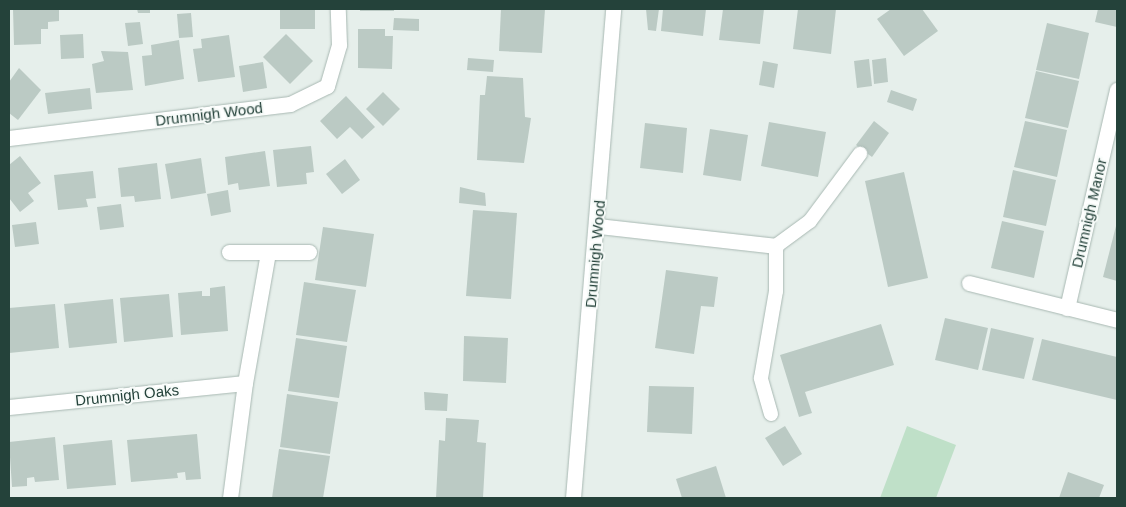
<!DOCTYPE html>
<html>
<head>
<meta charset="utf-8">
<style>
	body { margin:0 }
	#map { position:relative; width:1126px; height:507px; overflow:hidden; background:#e6efeb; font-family:Arial,sans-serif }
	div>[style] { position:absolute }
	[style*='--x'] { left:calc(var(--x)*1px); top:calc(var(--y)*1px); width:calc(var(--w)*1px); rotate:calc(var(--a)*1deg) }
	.green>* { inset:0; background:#bfe0c8 }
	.building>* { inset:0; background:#bbcac4 }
	.roads { filter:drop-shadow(0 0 1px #a8b8b2) drop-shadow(0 0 1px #a8b8b2) }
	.lane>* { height:14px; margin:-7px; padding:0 7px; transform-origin:7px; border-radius:7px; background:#fff }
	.street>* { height:15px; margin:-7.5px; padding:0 7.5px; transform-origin:7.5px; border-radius:7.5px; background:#fff }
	span { translate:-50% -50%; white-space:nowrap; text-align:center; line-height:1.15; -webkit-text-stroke:4px #f7fbf9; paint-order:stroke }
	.street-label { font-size:15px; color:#24423a }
	.frame { position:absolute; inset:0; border:10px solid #24423a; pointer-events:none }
</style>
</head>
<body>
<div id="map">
	<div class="green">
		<div style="clip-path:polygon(907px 426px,956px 445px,936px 498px,880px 498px)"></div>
	</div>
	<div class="building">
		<div style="clip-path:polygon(13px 9px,59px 9px,59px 21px,48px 22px,48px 29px,41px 29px,41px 44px,14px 45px)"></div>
		<div style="clip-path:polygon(137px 9px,150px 9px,150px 13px,138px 13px)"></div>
		<div style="clip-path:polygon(280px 9px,315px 9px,315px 29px,280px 29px)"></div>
		<div style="clip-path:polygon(360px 9px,394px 9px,394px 11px,360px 11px)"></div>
		<div style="clip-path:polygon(501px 9px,545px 9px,542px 53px,499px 51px)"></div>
		<div style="clip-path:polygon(646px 9px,659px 9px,656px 31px,648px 30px)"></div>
		<div style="clip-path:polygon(663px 9px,706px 9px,703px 36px,661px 31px)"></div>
		<div style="clip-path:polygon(723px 9px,764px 9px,760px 44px,719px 40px)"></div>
		<div style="clip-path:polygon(798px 9px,836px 9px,831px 54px,793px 49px)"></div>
		<div style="clip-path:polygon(891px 9px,922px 9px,938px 31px,904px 56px,877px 19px)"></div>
		<div style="clip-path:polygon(1098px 9px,1117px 9px,1117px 27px,1095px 22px)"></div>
		<div style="clip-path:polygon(191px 13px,193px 37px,179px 38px,177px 14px)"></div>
		<div style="clip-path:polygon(394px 18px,419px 19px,419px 31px,393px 30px)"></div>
		<div style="clip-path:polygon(140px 22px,143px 44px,128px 46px,125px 23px)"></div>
		<div style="clip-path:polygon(1047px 23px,1089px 33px,1079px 79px,1036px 70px)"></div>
		<div style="clip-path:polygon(358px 29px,385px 29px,385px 36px,393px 36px,392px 69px,358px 68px)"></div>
		<div style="clip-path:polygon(83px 34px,84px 58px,61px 59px,60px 35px)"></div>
		<div style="clip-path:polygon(286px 34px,313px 61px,290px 84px,263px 57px)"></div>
		<div style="clip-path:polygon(229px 35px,235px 77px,198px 82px,193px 49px,202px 48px,201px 39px)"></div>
		<div style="clip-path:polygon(179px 40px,184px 79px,145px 86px,142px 56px,152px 55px,151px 45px)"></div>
		<div style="clip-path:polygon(101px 51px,128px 52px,133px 90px,96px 93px,92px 64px,104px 61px)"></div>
		<div style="clip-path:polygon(468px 58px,494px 60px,493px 72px,467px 70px)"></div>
		<div style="clip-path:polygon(886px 58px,888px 82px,874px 84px,872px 60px)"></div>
		<div style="clip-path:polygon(869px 59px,872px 86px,857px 88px,854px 61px)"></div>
		<div style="clip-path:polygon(763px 61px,778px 64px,774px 88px,759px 85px)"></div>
		<div style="clip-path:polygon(263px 62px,267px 88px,243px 92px,239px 66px)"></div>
		<div style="clip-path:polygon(19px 68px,41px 90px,18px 120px,9px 113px,9px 82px)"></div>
		<div style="clip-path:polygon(1036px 71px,1079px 81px,1068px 128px,1025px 118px)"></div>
		<div style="clip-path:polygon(487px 76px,523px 78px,525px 117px,531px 118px,524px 163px,477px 160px,480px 95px,485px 95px)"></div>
		<div style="clip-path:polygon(90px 88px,92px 109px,48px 114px,45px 93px)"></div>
		<div style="clip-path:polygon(891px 90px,917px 99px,913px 111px,887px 102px)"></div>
		<div style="clip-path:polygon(383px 92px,400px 109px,383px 126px,366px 109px)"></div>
		<div style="clip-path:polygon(346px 96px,375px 127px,362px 139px,350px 127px,337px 139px,320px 121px)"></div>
		<div style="clip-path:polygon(874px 121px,889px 133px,872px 157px,856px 145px)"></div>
		<div style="clip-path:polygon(1025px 121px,1067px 130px,1057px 177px,1014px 167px)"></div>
		<div style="clip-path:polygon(769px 122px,826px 132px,818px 177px,761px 166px)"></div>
		<div style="clip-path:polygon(645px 123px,687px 128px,683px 173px,640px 168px)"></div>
		<div style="clip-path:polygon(710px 129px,748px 135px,741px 181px,703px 175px)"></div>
		<div style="clip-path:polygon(311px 146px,314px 172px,306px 173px,307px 184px,277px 187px,273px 150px)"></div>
		<div style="clip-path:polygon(265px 151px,270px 186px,239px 190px,238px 183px,228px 185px,225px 157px)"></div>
		<div style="clip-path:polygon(20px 156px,41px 183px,28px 193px,34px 201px,20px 212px,9px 198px,9px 165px)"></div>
		<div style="clip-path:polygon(201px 158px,206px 193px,171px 199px,165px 164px)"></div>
		<div style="clip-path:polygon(345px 159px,360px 180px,342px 194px,326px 174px)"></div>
		<div style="clip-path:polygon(157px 163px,161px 199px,135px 202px,134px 196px,121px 197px,118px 168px)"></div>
		<div style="clip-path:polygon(1013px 170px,1056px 180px,1046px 226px,1003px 217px)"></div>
		<div style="clip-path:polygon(93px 171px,96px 198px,86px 199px,88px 207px,58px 210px,54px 175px)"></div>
		<div style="clip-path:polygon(904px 172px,928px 278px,888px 287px,865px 181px)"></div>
		<div style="clip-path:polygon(460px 187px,485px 193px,486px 206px,459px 203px)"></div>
		<div style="clip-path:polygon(228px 190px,231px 212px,211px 216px,207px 194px)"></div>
		<div style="clip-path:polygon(121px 204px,124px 227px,100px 230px,97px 207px)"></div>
		<div style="clip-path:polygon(473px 210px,517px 213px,511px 299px,466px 296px)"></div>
		<div style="clip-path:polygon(1002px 221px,1044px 231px,1034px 278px,991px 268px)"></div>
		<div style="clip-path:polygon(36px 222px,39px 244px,15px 247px,12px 225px)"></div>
		<div style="clip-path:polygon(1117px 222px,1117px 281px,1103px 277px)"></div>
		<div style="clip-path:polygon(323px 227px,374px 234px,366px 287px,315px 280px)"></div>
		<div style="clip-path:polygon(666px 270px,718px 277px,714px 307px,701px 306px,694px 354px,655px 348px)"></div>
		<div style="clip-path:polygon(304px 282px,356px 290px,347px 342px,296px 335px)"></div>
		<div style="clip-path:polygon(225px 286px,228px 331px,181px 335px,178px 293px,202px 291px,202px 296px,210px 296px,210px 288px)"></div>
		<div style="clip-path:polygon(169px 294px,173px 337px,124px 342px,120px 298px)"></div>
		<div style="clip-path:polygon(113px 299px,117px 343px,69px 348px,64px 304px)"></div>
		<div style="clip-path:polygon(55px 304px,59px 348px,9px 353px,9px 308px)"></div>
		<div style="clip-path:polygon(945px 318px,988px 328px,978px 370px,935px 360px)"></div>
		<div style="clip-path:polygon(881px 324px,894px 365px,805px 392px,812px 413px,799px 417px,780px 355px)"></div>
		<div style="clip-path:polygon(991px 328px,1034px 338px,1024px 379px,982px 370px)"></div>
		<div style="clip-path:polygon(464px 336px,508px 338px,506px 383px,463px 381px)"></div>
		<div style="clip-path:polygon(296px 338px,347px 346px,339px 398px,288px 391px)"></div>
		<div style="clip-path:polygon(1042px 339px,1117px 357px,1117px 400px,1032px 380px)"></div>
		<div style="clip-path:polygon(649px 386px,694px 387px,692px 434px,647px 432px)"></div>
		<div style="clip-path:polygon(424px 392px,448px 394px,447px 411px,425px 410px)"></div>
		<div style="clip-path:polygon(287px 394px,338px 402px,330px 454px,280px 447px)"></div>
		<div style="clip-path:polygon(446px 418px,479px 420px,477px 442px,486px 443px,483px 498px,436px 498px,439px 440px,445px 441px)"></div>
		<div style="clip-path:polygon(785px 426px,802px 454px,783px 466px,765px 438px)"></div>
		<div style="clip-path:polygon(197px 434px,201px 479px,186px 480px,185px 472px,177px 473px,178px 478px,131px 482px,127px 440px)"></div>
		<div style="clip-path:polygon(55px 437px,59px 480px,35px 482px,34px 477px,27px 478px,27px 486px,12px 487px,9px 442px)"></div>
		<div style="clip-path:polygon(112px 440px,116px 485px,67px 489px,63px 445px)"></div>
		<div style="clip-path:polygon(279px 449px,330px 456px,323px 498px,272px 498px)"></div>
		<div style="clip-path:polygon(716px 466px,726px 498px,682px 498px,676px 479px)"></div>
		<div style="clip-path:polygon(1068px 472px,1104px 485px,1099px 498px,1059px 498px)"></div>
	</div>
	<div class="roads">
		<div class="lane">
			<div style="--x:771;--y:414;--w:37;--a:-106"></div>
			<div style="--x:761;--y:378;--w:88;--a:-80.2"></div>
			<div style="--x:776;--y:291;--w:45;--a:-90"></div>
			<div style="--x:776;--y:246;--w:42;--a:-36.3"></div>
			<div style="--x:810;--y:221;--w:84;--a:-53.3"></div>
		</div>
		<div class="street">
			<div style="--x:9;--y:138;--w:283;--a:-6.9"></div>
			<div style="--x:290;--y:104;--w:41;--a:-25.9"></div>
			<div style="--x:327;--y:86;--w:43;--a:-73.7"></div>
			<div style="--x:339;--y:45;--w:36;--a:-92"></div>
			<div style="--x:598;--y:226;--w:179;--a:6.4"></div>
			<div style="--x:229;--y:252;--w:80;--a:0"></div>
			<div style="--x:969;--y:283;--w:153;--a:14"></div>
			<div style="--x:1067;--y:308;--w:224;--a:-77.1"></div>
			<div style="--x:9;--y:407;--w:237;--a:-5.8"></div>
			<div style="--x:230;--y:498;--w:116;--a:-82.6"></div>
			<div style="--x:245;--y:383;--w:133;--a:-80"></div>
			<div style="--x:573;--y:498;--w:491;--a:-85.3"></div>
		</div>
	</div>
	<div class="street-label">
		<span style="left:209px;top:114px;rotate:-7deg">Drumnigh Wood</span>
		<span style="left:1089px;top:213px;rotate:-77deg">Drumnigh Manor</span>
		<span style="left:595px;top:254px;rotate:-85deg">Drumnigh Wood</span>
		<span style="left:127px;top:395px;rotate:-6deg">Drumnigh Oaks</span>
	</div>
	<div class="frame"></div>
</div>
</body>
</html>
